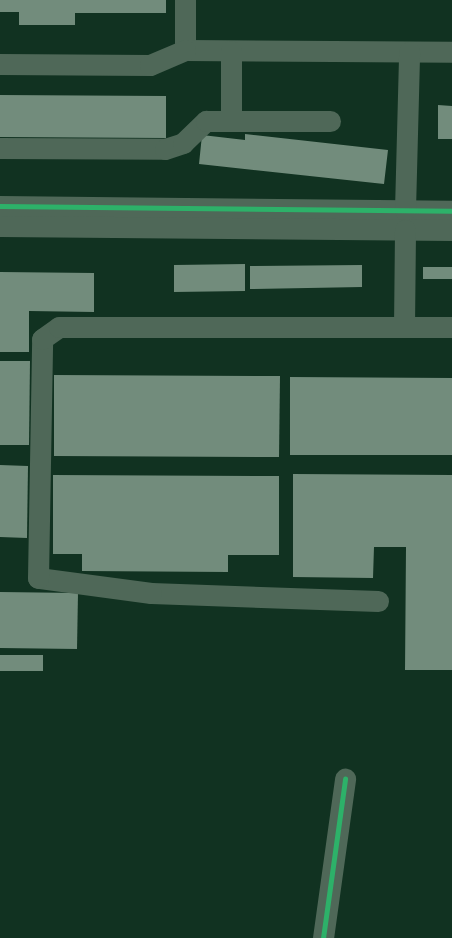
<!DOCTYPE html>
<html>
<head>
<meta charset="utf-8">
<style>
	body { margin:0 }
	#map { position:relative; width:452px; height:938px; overflow:hidden; background:#113221; font-family:"Fira Sans Condensed",sans-serif }
	div>[style] { position:absolute }
	[style*='--x'] { left:calc(var(--x)*1px); top:calc(var(--y)*1px); width:calc(var(--w)*1px); rotate:calc(var(--a)*1deg) }
	.building>* { inset:0; background:#728c7c }
	.minor>* { height:21px; margin:-10.5px; padding:0 10.5px; transform-origin:10.5px; border-radius:10.5px; background:#4f6858 }
	.cycleway>* { height:5px; margin:-2.5px; padding:0 2.5px; transform-origin:2.5px; border-radius:2.5px; background:#2db169 }
	span { translate:-50% -50%; white-space:nowrap; text-align:center; line-height:1.15; -webkit-text-stroke:5px #08331b; paint-order:stroke }
</style>
</head>
<body>
<div id="map">
	<div class="building">
		<div style="clip-path:polygon(0 0,166px 0,166px 13px,75px 13px,75px 25px,19px 25px,19px 12px,0 12px)"></div>
		<div style="clip-path:polygon(0 95px,166px 96px,166px 138px,0 137px)"></div>
		<div style="clip-path:polygon(438px 105px,452px 106px,452px 139px,438px 139px)"></div>
		<div style="clip-path:polygon(245px 134px,388px 150px,384px 184px,199px 164px,202px 135px,245px 140px)"></div>
		<div style="clip-path:polygon(245px 264px,245px 291px,174px 292px,174px 265px)"></div>
		<div style="clip-path:polygon(362px 265px,362px 287px,250px 289px,250px 266px)"></div>
		<div style="clip-path:polygon(423px 267px,452px 267px,452px 279px,423px 279px)"></div>
		<div style="clip-path:polygon(0 272px,94px 273px,94px 312px,29px 311px,29px 352px,0 352px)"></div>
		<div style="clip-path:polygon(0 361px,30px 361px,29px 445px,0 445px)"></div>
		<div style="clip-path:polygon(54px 375px,280px 376px,279px 457px,54px 456px)"></div>
		<div style="clip-path:polygon(290px 377px,452px 378px,452px 455px,290px 455px)"></div>
		<div style="clip-path:polygon(0 465px,28px 466px,27px 538px,0 537px)"></div>
		<div style="clip-path:polygon(293px 474px,452px 475px,452px 670px,405px 670px,406px 547px,374px 547px,373px 578px,293px 577px)"></div>
		<div style="clip-path:polygon(53px 475px,279px 476px,279px 555px,228px 555px,228px 572px,82px 571px,82px 554px,53px 554px)"></div>
		<div style="clip-path:polygon(0 592px,78px 593px,77px 649px,0 648px)"></div>
		<div style="clip-path:polygon(0 655px,43px 655px,43px 671px,0 671px)"></div>
	</div>
	<div class="minor">
		<div style="--x:185;--y:0;--w:50;--a:90"></div>
		<div style="--x:185;--y:50;--w:267;--a:0.4"></div>
		<div style="--x:0;--y:64;--w:150;--a:0.4"></div>
		<div style="--x:150;--y:65;--w:38;--a:-23"></div>
		<div style="--x:231;--y:121;--w:70;--a:-90"></div>
		<div style="--x:0;--y:148;--w:165;--a:0.3"></div>
		<div style="--x:165;--y:149;--w:19;--a:-18"></div>
		<div style="--x:183;--y:143;--w:32;--a:-44"></div>
		<div style="--x:206;--y:121;--w:124;--a:0"></div>
		<div style="--x:0;--y:206;--w:452;--a:0.6"></div>
		<div style="--x:405;--y:210;--w:158;--a:-88.5"></div>
		<div style="--x:0;--y:226;--w:452;--a:0.5"></div>
		<div style="--x:404;--y:327;--w:97;--a:-89.4"></div>
		<div style="--x:378;--y:601;--w:227;--a:-178"></div>
		<div style="--x:151;--y:593;--w:114;--a:-172.4"></div>
		<div style="--x:38;--y:578;--w:239;--a:-89"></div>
		<div style="--x:42;--y:339;--w:21;--a:-35"></div>
		<div style="--x:59;--y:327;--w:393;--a:0"></div>
		<div style="--x:323;--y:938;--w:161;--a:-82.1"></div>
	</div>
	<div class="cycleway">
		<div style="--x:0;--y:206;--w:452;--a:0.6"></div>
		<div style="--x:323;--y:938;--w:161;--a:-82.1"></div>
	</div>
</div>
</body>
</html>
